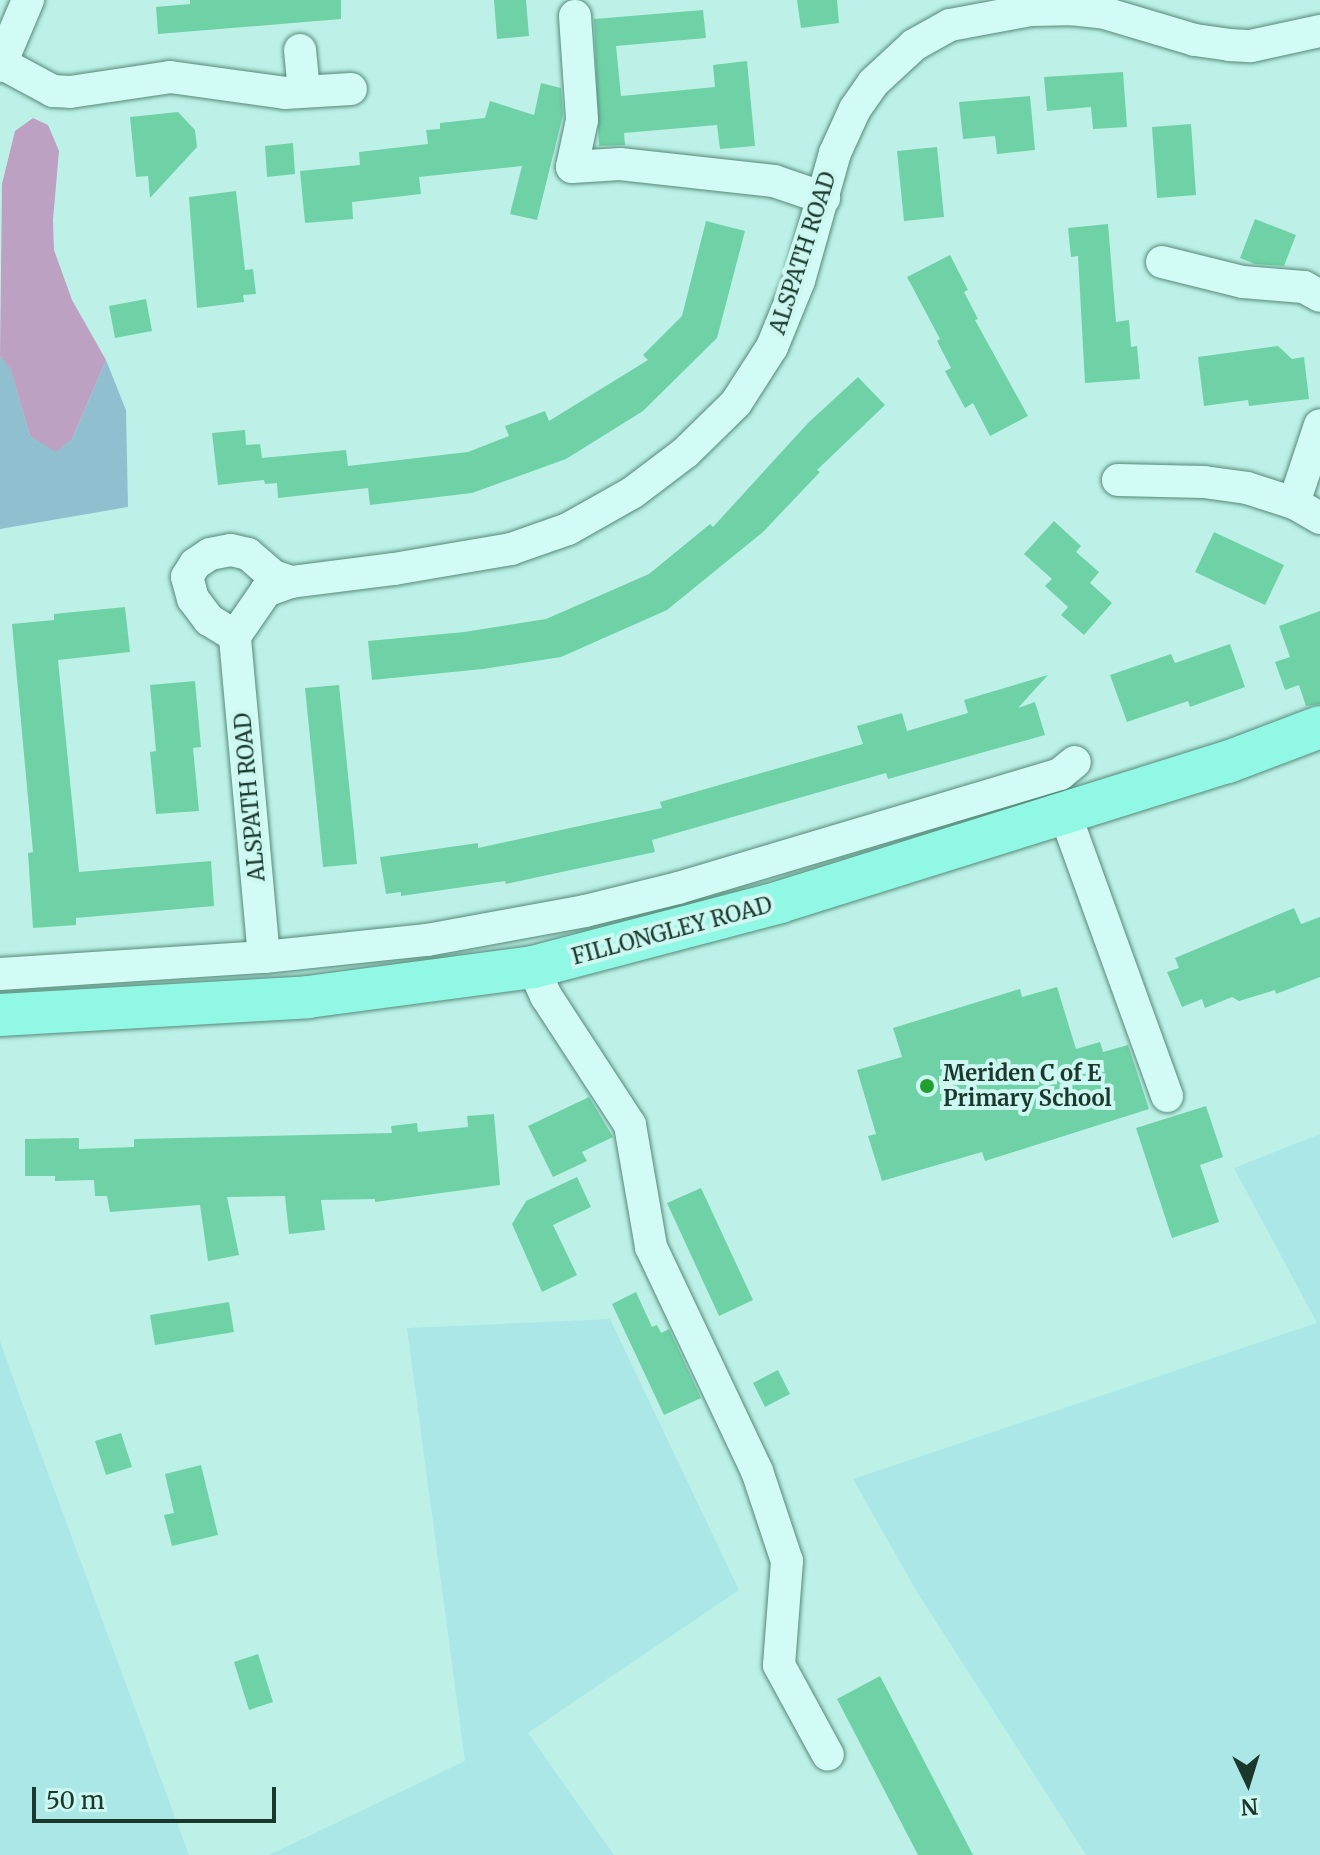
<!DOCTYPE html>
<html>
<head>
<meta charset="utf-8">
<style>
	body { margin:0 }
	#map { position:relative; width:1320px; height:1855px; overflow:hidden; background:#bdf1e8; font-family:Merriweather,serif }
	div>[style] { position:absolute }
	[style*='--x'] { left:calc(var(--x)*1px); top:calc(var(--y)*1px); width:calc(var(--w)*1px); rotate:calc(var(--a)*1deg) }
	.farmland>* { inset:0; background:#aae7e6 }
	.green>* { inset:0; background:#90c0d0 }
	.water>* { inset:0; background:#bda1c2 }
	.building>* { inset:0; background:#6fd2a6 }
	.roads { filter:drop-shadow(0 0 2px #558a78) drop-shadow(0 0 2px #558a78) }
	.minor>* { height:32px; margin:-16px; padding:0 16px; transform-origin:16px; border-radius:16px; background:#d1fbf4 }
	.major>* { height:42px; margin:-21px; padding:0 21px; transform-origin:21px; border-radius:21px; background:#91f8e6 }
	.dots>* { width:22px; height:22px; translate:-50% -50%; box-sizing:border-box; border:4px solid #cdf8f1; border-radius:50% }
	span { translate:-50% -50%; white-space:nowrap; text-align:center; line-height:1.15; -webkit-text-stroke:8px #cdf8f1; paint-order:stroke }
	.street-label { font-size:22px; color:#1b382d }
	.poi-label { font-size:22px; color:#1b382d; font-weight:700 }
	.left { translate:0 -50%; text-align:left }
	.north { position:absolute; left:1208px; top:1743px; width:80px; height:80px; -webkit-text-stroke:6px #cdf8f1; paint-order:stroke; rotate:176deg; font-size:22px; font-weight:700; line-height:32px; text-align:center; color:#1b382d }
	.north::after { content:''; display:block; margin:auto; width:28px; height:36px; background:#1b382d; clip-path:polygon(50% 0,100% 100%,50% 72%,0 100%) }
	.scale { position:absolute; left:32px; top:1787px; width:244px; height:36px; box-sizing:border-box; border:4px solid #1b382d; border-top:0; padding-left:10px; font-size:24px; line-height:28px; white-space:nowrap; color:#1b382d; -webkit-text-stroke:6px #cdf8f1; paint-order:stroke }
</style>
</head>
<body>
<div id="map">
	<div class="farmland">
		<div style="clip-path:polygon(1320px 1134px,1320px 1855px,1086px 1855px,917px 1592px,853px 1479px,1317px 1323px,1234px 1168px)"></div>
		<div style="clip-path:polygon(610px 1319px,739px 1590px,528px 1733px,614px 1855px,269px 1855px,465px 1761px,407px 1328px)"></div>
		<div style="clip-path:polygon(0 1341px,13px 1378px,189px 1855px,0 1855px)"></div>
	</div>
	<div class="green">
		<div style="clip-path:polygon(0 356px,11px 369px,30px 436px,72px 439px,106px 360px,126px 410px,128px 507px,0 529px)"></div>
	</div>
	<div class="water">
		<div style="clip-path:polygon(33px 118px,48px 125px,59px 151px,53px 220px,54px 250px,72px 300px,106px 360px,72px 439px,56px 452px,30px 436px,11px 370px,0 356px,2px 184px,15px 131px)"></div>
	</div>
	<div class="building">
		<div style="clip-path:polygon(190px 0,341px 0,341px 19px,158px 34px,156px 7px,190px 4px)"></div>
		<div style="clip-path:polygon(494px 0,526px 0,529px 36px,497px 39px)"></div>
		<div style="clip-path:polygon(797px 0,837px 0,839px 23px,801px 28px)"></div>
		<div style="clip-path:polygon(703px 10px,706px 38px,616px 46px,621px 96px,715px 87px,713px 65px,747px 61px,755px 146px,720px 149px,717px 125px,624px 133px,625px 145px,599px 146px,594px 19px)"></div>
		<div style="clip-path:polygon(1123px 72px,1127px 127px,1093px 129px,1091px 107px,1047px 111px,1044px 77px)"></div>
		<div style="clip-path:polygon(541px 83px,561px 88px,563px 115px,537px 220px,510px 214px,522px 166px,419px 177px,421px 194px,352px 202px,353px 219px,305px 223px,300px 171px,360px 165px,359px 152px,428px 144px,426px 130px,440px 129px,440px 123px,485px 118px,490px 101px,534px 115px)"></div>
		<div style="clip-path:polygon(1030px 96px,1035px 150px,997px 154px,995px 136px,963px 139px,959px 102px)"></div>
		<div style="clip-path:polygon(178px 112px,195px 130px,197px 147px,150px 198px,148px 176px,136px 177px,130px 117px)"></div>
		<div style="clip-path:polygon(1191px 124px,1196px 195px,1157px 198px,1152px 127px)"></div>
		<div style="clip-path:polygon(293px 143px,295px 174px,267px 177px,265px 146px)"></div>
		<div style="clip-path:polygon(937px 147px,944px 217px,904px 221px,897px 151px)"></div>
		<div style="clip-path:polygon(236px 191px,245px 270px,253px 269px,256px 294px,243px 295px,244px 302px,197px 308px,189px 197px)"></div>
		<div style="clip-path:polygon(1255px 219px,1296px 235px,1284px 266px,1255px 264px,1240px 258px)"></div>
		<div style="clip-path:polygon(706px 221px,745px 231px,717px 338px,643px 411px,566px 459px,472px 493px,370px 505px,368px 488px,278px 498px,277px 483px,265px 484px,264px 480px,218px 485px,212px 433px,245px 430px,246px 445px,260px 444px,262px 458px,346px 450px,348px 466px,468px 452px,509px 436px,505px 426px,545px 411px,549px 421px,648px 360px,643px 355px,682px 316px)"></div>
		<div style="clip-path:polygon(1108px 224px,1116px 322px,1129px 320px,1131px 347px,1137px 346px,1140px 379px,1085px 383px,1078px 256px,1071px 257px,1068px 228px)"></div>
		<div style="clip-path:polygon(950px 255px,968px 290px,964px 292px,978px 319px,975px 320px,1028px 416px,990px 436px,973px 403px,965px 408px,945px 371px,951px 368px,937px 341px,940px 339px,907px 277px)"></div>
		<div style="clip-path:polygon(146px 299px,152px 331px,115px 338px,109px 306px)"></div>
		<div style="clip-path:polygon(1278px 346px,1292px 359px,1304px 357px,1309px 399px,1249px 406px,1248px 400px,1204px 406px,1198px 357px)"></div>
		<div style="clip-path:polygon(858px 377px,885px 405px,817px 470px,820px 472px,763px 532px,667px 610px,561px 657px,483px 669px,372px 680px,368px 641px,464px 632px,546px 619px,649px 574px,710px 524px,713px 527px,808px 423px)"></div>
		<div style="clip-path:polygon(1054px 521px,1081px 546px,1076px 552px,1099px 572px,1090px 583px,1112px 603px,1084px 635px,1061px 615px,1068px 607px,1045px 586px,1052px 579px,1024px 554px)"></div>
		<div style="clip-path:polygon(1214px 532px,1284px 565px,1265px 605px,1195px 572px)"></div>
		<div style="clip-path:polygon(125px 607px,130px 652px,58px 660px,79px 872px,211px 861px,214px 906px,76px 918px,76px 925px,33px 928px,28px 853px,33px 852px,12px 624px,54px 620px,54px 614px)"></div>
		<div style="clip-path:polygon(1320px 611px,1320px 704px,1306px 706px,1299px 685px,1285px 690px,1275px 662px,1290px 657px,1279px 626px)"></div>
		<div style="clip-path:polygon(1230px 644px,1245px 687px,1190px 707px,1188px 701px,1127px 722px,1110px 675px,1171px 654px,1175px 663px)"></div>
		<div style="clip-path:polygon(1048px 675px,1018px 708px,1035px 702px,1045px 735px,888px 779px,886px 773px,652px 840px,655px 852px,506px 884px,505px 881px,401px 896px,401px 892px,386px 894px,380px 857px,478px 843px,478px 848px,662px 808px,660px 802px,863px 744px,857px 726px,902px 713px,907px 731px,968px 713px,964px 700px)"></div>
		<div style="clip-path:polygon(195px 681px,201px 747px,193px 748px,199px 811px,156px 814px,150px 752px,156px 751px,150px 685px)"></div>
		<div style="clip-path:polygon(339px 685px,357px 864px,323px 867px,305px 688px)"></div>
		<div style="clip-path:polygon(1294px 908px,1301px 924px,1320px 917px,1320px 977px,1276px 994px,1275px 990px,1239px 1001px,1232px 997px,1205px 1008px,1202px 999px,1182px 1007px,1167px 972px,1179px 968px,1175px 958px)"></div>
		<div style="clip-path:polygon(1057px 987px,1076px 1049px,1100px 1042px,1103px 1052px,1128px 1045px,1149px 1109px,985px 1161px,982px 1152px,882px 1181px,868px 1136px,876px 1134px,857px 1070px,902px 1057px,893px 1028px,1020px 989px,1022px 997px)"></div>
		<div style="clip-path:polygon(589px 1097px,613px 1137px,582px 1152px,587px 1161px,553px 1177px,528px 1126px)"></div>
		<div style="clip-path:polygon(1206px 1106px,1223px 1157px,1200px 1165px,1219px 1222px,1172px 1238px,1136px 1128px)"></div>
		<div style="clip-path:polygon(494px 1114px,500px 1185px,375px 1202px,375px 1199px,321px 1200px,325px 1230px,289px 1234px,285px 1196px,227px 1197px,239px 1255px,208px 1261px,200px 1205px,110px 1212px,107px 1196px,95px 1196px,94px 1180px,55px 1181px,55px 1176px,25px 1176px,25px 1139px,79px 1138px,79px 1149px,134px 1147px,134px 1139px,392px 1133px,391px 1126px,417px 1123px,418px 1132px,468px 1127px,467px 1116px)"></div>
		<div style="clip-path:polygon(577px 1177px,591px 1207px,553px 1225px,577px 1275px,542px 1292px,512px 1224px,526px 1201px)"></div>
		<div style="clip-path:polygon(701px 1188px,753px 1300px,719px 1316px,667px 1203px)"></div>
		<div style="clip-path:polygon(636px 1292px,652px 1327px,657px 1325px,661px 1333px,669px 1329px,701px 1398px,664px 1415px,612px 1304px)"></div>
		<div style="clip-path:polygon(229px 1302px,234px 1332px,155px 1345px,150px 1315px)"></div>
		<div style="clip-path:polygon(778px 1370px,790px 1394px,765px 1407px,753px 1383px)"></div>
		<div style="clip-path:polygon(121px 1433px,132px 1467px,106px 1475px,95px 1441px)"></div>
		<div style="clip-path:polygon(201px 1465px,218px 1535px,172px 1546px,164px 1515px,174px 1513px,165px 1474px)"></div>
		<div style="clip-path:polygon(258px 1654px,273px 1702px,249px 1710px,234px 1662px)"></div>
		<div style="clip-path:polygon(880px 1676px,973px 1855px,918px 1855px,837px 1699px)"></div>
	</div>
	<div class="roads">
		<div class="minor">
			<div style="--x:575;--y:16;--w:104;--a:86.1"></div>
			<div style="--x:582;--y:120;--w:48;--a:102"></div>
			<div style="--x:572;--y:167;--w:48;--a:-3.6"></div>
			<div style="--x:620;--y:164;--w:155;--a:6.3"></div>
			<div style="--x:774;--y:181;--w:53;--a:18.8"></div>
			<div style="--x:300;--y:50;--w:41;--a:84.4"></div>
			<div style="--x:1;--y:63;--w:59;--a:28.3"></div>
			<div style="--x:53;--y:91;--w:17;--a:3"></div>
			<div style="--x:70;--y:92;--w:101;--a:-8.5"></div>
			<div style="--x:170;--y:77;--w:116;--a:7.9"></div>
			<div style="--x:285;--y:93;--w:66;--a:-3.5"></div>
			<div style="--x:0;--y:66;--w:72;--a:-67"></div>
			<div style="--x:1162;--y:262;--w:83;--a:13.9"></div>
			<div style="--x:1243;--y:282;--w:61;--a:4.7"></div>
			<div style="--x:1304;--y:287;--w:18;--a:29"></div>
			<div style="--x:1118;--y:480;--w:86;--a:1.3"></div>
			<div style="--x:1204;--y:482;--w:43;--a:7.9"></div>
			<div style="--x:1247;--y:488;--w:49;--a:17.7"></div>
			<div style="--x:1294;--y:503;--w:30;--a:30"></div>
			<div style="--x:1294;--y:503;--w:82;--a:-71.6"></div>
			<div style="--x:235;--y:636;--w:31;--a:-148"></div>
			<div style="--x:209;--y:620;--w:26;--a:-127"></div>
			<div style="--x:193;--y:599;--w:23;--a:-105"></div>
			<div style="--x:187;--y:577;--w:15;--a:-58"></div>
			<div style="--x:195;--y:564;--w:18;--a:-34"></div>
			<div style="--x:210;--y:554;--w:21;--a:-11"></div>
			<div style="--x:231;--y:550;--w:17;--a:13"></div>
			<div style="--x:248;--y:554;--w:33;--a:41"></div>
			<div style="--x:273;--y:576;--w:19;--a:18"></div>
			<div style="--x:1065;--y:814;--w:300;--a:70.1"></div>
			<div style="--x:264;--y:957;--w:322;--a:-95.2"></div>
			<div style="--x:235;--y:636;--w:55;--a:-55.4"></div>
			<div style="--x:266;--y:591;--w:27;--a:-20"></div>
			<div style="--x:291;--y:582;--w:104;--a:-7.2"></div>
			<div style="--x:394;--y:569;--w:119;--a:-9.7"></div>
			<div style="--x:511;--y:549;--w:60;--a:-19.3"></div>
			<div style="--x:568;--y:529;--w:73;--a:-29.4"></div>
			<div style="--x:632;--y:493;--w:68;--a:-37.2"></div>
			<div style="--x:686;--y:452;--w:70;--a:-44.4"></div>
			<div style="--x:736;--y:403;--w:67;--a:-57.3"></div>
			<div style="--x:772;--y:347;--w:71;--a:-67.8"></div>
			<div style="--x:799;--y:281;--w:133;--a:-74.3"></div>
			<div style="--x:835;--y:153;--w:48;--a:-65.6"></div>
			<div style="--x:855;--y:109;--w:32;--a:-55"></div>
			<div style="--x:873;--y:83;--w:56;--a:-42.8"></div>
			<div style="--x:914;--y:45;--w:41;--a:-29.1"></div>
			<div style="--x:950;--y:25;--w:82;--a:-10.5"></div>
			<div style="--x:1031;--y:10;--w:39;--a:-1"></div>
			<div style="--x:1070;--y:9;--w:31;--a:6"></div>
			<div style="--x:1101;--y:12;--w:98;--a:16.6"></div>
			<div style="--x:1195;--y:40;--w:34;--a:8"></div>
			<div style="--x:1229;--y:45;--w:22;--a:3"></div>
			<div style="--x:1251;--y:46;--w:71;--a:-12.3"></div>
			<div style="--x:533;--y:967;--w:32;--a:66"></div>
			<div style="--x:546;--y:996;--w:154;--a:56.9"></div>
			<div style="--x:630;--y:1125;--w:124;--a:80.2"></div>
			<div style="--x:651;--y:1247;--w:248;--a:64.7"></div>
			<div style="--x:757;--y:1471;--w:95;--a:71.6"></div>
			<div style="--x:787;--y:1561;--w:104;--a:94.4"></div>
			<div style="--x:779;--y:1665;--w:102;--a:61.4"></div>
			<div style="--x:0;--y:974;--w:265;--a:-3.7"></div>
			<div style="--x:264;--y:957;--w:164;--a:-6"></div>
			<div style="--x:427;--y:940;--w:161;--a:-10.4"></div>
			<div style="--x:585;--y:911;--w:96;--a:-13.9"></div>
			<div style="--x:678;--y:888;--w:399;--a:-16.6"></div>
			<div style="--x:1060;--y:774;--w:19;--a:-39"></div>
		</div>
		<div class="major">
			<div style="--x:0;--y:1015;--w:309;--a:-3.3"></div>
			<div style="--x:308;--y:997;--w:227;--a:-7.6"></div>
			<div style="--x:533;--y:967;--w:255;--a:-14.7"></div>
			<div style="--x:780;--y:902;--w:469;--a:-17.4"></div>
			<div style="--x:1228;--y:762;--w:98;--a:-20.8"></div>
		</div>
	</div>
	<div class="dots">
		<div style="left:927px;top:1086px;background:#209e30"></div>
	</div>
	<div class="street-label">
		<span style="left:803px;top:253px;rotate:-72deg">ALSPATH ROAD</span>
		<span style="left:250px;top:797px;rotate:-95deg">ALSPATH ROAD</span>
		<span style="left:672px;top:931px;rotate:-15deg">FILLONGLEY ROAD</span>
	</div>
	<div class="poi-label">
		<span class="left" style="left:943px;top:1086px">Meriden C of E<br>Primary School</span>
	</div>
	<div class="north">N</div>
	<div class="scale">50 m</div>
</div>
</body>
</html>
